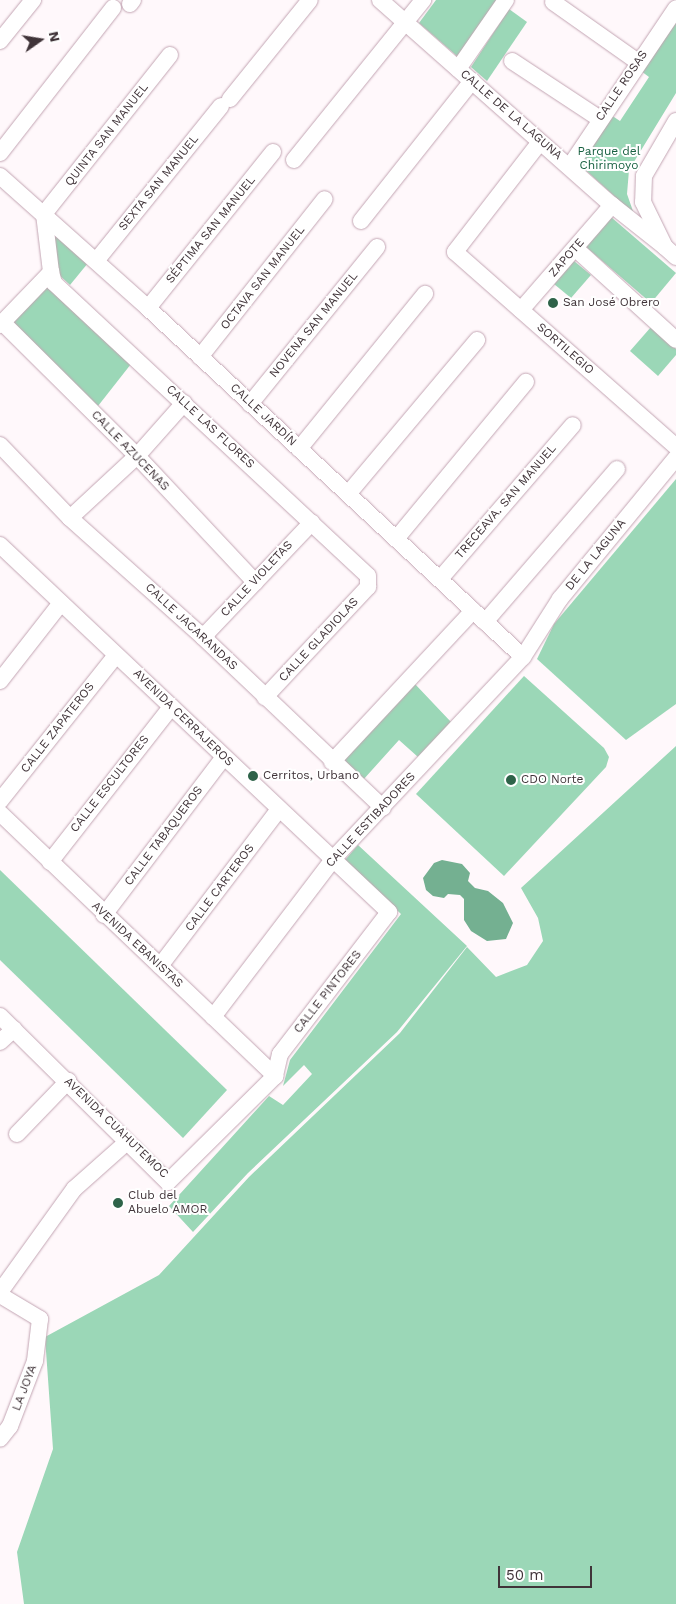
<!DOCTYPE html>
<html>
<head>
<meta charset="utf-8">
<style>
	body { margin:0 }
	#map { position:relative; width:676px; height:1604px; overflow:hidden; background:#fff8fb; font-family:"Work Sans",sans-serif }
	div>[style] { position:absolute }
	[style*='--x'] { left:calc(var(--x)*1px); top:calc(var(--y)*1px); width:calc(var(--w)*1px); rotate:calc(var(--a)*1deg) }
	.green>* { inset:0; background:#9bd7b7 }
	.water>* { inset:0; background:#74b091 }
	.roads { filter:drop-shadow(0 0 1px #c3a5b3) drop-shadow(0 0 1px #c3a5b3) }
	.minor>* { height:16px; margin:-8px; padding:0 8px; transform-origin:8px; border-radius:8px; background:#fff }
	.dots>* { width:14px; height:14px; translate:-50% -50%; box-sizing:border-box; border:2px solid #fff; border-radius:50% }
	span { translate:-50% -50%; white-space:nowrap; text-align:center; line-height:1.15; -webkit-text-stroke:4px #fff; paint-order:stroke }
	.street-label { font-size:12px; color:#403439 }
	.park-label { font-size:12px; color:#186041 }
	.poi-label { font-size:12px; color:#403439 }
	.left { translate:0 -50%; text-align:left }
	.north { position:absolute; left:15px; top:15px; width:50px; height:50px; -webkit-text-stroke:4px #fff; paint-order:stroke; rotate:77deg; font-size:14px; font-weight:700; line-height:20px; text-align:center; color:#403439 }
	.north::after { content:''; display:block; margin:auto; width:18px; height:22px; background:#403439; clip-path:polygon(50% 0,100% 100%,50% 72%,0 100%) }
	.scale { position:absolute; left:498px; top:1566px; width:94px; height:22px; box-sizing:border-box; border:2px solid #403439; border-top:0; padding-left:6px; font-size:15px; line-height:18px; white-space:nowrap; color:#403439; -webkit-text-stroke:4px #fff; paint-order:stroke }
</style>
</head>
<body>
<div id="map">
	<div class="green">
		<div style="clip-path:polygon(436px 0,499px 0,458px 57px,419px 23px)"></div>
		<div style="clip-path:polygon(509px 9px,527px 22px,487px 81px,471px 67px)"></div>
		<div style="clip-path:polygon(676px 23px,676px 93px,629px 170px,627px 194px,634px 214px,581px 166px,586px 153px,611px 115px,620px 121px,649px 77px,641px 71px)"></div>
		<div style="clip-path:polygon(611px 217px,676px 273px,651px 303px,586px 247px)"></div>
		<div style="clip-path:polygon(50px 231px,88px 263px,70px 285px,58px 274px)"></div>
		<div style="clip-path:polygon(574px 261px,591px 275px,571px 298px,554px 284px)"></div>
		<div style="clip-path:polygon(47px 281px,131px 364px,98px 406px,11px 321px)"></div>
		<div style="clip-path:polygon(651px 327px,676px 349px,676px 355px,658px 376px,630px 351px)"></div>
		<div style="clip-path:polygon(676px 479px,676px 704px,626px 740px,537px 659px,554px 624px)"></div>
		<div style="clip-path:polygon(524px 676px,604px 748px,609px 757px,606px 767px,504px 876px,416px 794px)"></div>
		<div style="clip-path:polygon(415px 684px,451px 722px,418px 757px,399px 740px,363px 780px,343px 761px)"></div>
		<div style="clip-path:polygon(676px 746px,676px 1604px,24px 1604px,17px 1552px,53px 1449px,45px 1337px,159px 1275px,249px 1177px,400px 1033px,467px 947px,496px 977px,527px 965px,543px 941px,538px 918px,521px 888px)"></div>
		<div style="clip-path:polygon(358px 845px,467px 946px,397px 1032px,248px 1173px,193px 1232px,169px 1206px,269px 1096px,283px 1105px,312px 1074px,304px 1065px,283px 1086px,290px 1060px,401px 914px,345px 860px)"></div>
		<div style="clip-path:polygon(0 870px,227px 1090px,183px 1138px,0 960px)"></div>
	</div>
	<div class="water">
		<div style="clip-path:polygon(442px 860px,462px 864px,470px 873px,468px 881px,475px 888px,488px 891px,503px 903px,513px 923px,506px 939px,487px 941px,471px 931px,464px 920px,464px 899px,460px 895px,448px 894px,444px 898px,433px 896px,426px 890px,423px 878px,434px 863px)"></div>
	</div>
	<div class="roads">
		<div class="minor">
			<div style="--x:380;--y:0;--w:310;--a:41.5"></div>
			<div style="--x:612;--y:205;--w:68;--a:38.4"></div>
			<div style="--x:553;--y:2;--w:104;--a:35.2"></div>
			<div style="--x:130;--y:4;--w:5;--a:-53"></div>
			<div style="--x:0;--y:41;--w:53;--a:-51.2"></div>
			<div style="--x:170;--y:55;--w:203;--a:128.4"></div>
			<div style="--x:44;--y:214;--w:58;--a:83.1"></div>
			<div style="--x:51;--y:272;--w:11;--a:75"></div>
			<div style="--x:54;--y:283;--w:429;--a:43"></div>
			<div style="--x:368;--y:576;--w:11;--a:90"></div>
			<div style="--x:368;--y:587;--w:151;--a:133.1"></div>
			<div style="--x:512;--y:61;--w:105;--a:33.4"></div>
			<div style="--x:458;--y:69;--w:84;--a:-55.2"></div>
			<div style="--x:230;--y:99;--w:127;--a:-51.1"></div>
			<div style="--x:676;--y:121;--w:64;--a:120.2"></div>
			<div style="--x:644;--y:176;--w:26;--a:92"></div>
			<div style="--x:643;--y:202;--w:50;--a:63.9"></div>
			<div style="--x:665;--y:247;--w:15;--a:42"></div>
			<div style="--x:540;--y:142;--w:139;--a:127.7"></div>
			<div style="--x:455;--y:252;--w:295;--a:41.4"></div>
			<div style="--x:0;--y:153;--w:184;--a:-52.1"></div>
			<div style="--x:294;--y:160;--w:206;--a:-51.1"></div>
			<div style="--x:570;--y:166;--w:190;--a:-56.1"></div>
			<div style="--x:0;--y:176;--w:198;--a:41.7"></div>
			<div style="--x:148;--y:308;--w:512;--a:42.94"></div>
			<div style="--x:361;--y:221;--w:179;--a:-51.6"></div>
			<div style="--x:576;--y:249;--w:135;--a:42.3"></div>
			<div style="--x:96;--y:261;--w:199;--a:-51.1"></div>
			<div style="--x:148;--y:308;--w:200;--a:-51.3"></div>
			<div style="--x:521;--y:310;--w:139;--a:-49.1"></div>
			<div style="--x:3;--y:323;--w:189;--a:44.8"></div>
			<div style="--x:137;--y:456;--w:173;--a:46.9"></div>
			<div style="--x:0;--y:325;--w:74;--a:-46.1"></div>
			<div style="--x:200;--y:357;--w:201;--a:-51.7"></div>
			<div style="--x:250;--y:404;--w:202;--a:-51"></div>
			<div style="--x:0;--y:445;--w:101;--a:46.2"></div>
			<div style="--x:70;--y:518;--w:178;--a:41.8"></div>
			<div style="--x:203;--y:637;--w:248;--a:43.5"></div>
			<div style="--x:299;--y:449;--w:200;--a:-50.9"></div>
			<div style="--x:348;--y:494;--w:201;--a:-50"></div>
			<div style="--x:70;--y:518;--w:91;--a:-42.8"></div>
			<div style="--x:137;--y:456;--w:71;--a:-48.4"></div>
			<div style="--x:396;--y:539;--w:204;--a:-50.4"></div>
			<div style="--x:0;--y:545;--w:535;--a:43.33"></div>
			<div style="--x:389;--y:912;--w:179;--a:127.5"></div>
			<div style="--x:280;--y:1054;--w:23;--a:103"></div>
			<div style="--x:440;--y:579;--w:203;--a:-49.2"></div>
			<div style="--x:485;--y:622;--w:202;--a:-49.2"></div>
			<div style="--x:203;--y:637;--w:158;--a:-46.5"></div>
			<div style="--x:0;--y:681;--w:99;--a:-52"></div>
			<div style="--x:332;--y:762;--w:207;--a:-47"></div>
			<div style="--x:0;--y:801;--w:186;--a:-51.5"></div>
			<div style="--x:0;--y:813;--w:381;--a:43.7"></div>
			<div style="--x:50;--y:862;--w:197;--a:-52"></div>
			<div style="--x:104;--y:915;--w:198;--a:-52.8"></div>
			<div style="--x:160;--y:966;--w:197;--a:-52.8"></div>
			<div style="--x:0;--y:1016;--w:236;--a:44.7"></div>
			<div style="--x:168;--y:1182;--w:151;--a:-44.7"></div>
			<div style="--x:213;--y:1017;--w:200;--a:-52.7"></div>
			<div style="--x:334;--y:858;--w:276;--a:-46.8"></div>
			<div style="--x:523;--y:657;--w:69;--a:-57.5"></div>
			<div style="--x:560;--y:599;--w:183;--a:-50.6"></div>
			<div style="--x:0;--y:1042;--w:19;--a:-43"></div>
			<div style="--x:17;--y:1134;--w:74;--a:-46.1"></div>
			<div style="--x:0;--y:1292;--w:127;--a:-54.3"></div>
			<div style="--x:74;--y:1189;--w:71;--a:-41.6"></div>
			<div style="--x:0;--y:1295;--w:47;--a:31"></div>
			<div style="--x:40;--y:1319;--w:42;--a:96.8"></div>
			<div style="--x:35;--y:1361;--w:70;--a:111"></div>
			<div style="--x:10;--y:1426;--w:16;--a:128"></div>
		</div>
	</div>
	<div class="dots">
		<div style="left:553px;top:303px;background:#2e6349"></div>
		<div style="left:253px;top:776px;background:#2e6349"></div>
		<div style="left:511px;top:780px;background:#2e6349"></div>
		<div style="left:118px;top:1203px;background:#2e6349"></div>
	</div>
	<div class="street-label">
		<span style="left:622px;top:86px;rotate:-56deg">CALLE ROSAS</span>
		<span style="left:511px;top:115px;rotate:41deg">CALLE DE LA LAGUNA</span>
		<span style="left:107px;top:135px;rotate:-52deg">QUINTA SAN MANUEL</span>
		<span style="left:159px;top:183px;rotate:-51deg">SEXTA SAN MANUEL</span>
		<span style="left:211px;top:230px;rotate:-51deg">SÉPTIMA SAN MANUEL</span>
		<span style="left:567px;top:258px;rotate:-49deg">ZAPOTE</span>
		<span style="left:263px;top:278px;rotate:-52deg">OCTAVA SAN MANUEL</span>
		<span style="left:314px;top:325px;rotate:-51deg">NOVENA SAN MANUEL</span>
		<span style="left:565px;top:349px;rotate:41deg">SORTILEGIO</span>
		<span style="left:263px;top:415px;rotate:43deg">CALLE JARDÍN</span>
		<span style="left:210px;top:427px;rotate:43deg">CALLE LAS FLORES</span>
		<span style="left:130px;top:451px;rotate:46deg">CALLE AZUCENAS</span>
		<span style="left:506px;top:502px;rotate:-49deg">TRECEAVA. SAN MANUEL</span>
		<span style="left:596px;top:555px;rotate:-51deg">DE LA LAGUNA</span>
		<span style="left:257px;top:579px;rotate:-47deg">CALLE VIOLETAS</span>
		<span style="left:191px;top:627px;rotate:43deg">CALLE JACARANDAS</span>
		<span style="left:319px;top:640px;rotate:-47deg">CALLE GLADIOLAS</span>
		<span style="left:183px;top:718px;rotate:44deg">AVENIDA CERRAJEROS</span>
		<span style="left:58px;top:728px;rotate:-52deg">CALLE ZAPATEROS</span>
		<span style="left:110px;top:784px;rotate:-52deg">CALLE ESCULTORES</span>
		<span style="left:371px;top:820px;rotate:-47deg">CALLE ESTIBADORES</span>
		<span style="left:164px;top:836px;rotate:-53deg">CALLE TABAQUEROS</span>
		<span style="left:220px;top:888px;rotate:-53deg">CALLE CARTEROS</span>
		<span style="left:137px;top:945px;rotate:43deg">AVENIDA EBANISTAS</span>
		<span style="left:328px;top:992px;rotate:-52deg">CALLE PINTORES</span>
		<span style="left:116px;top:1128px;rotate:44deg">AVENIDA CUAHUTEMOC</span>
		<span style="left:25px;top:1388px;rotate:-69deg">LA JOYA</span>
	</div>
	<div class="park-label">
		<span style="left:609px;top:159px">Parque del<br>Chirimoyo</span>
	</div>
	<div class="poi-label">
		<span class="left" style="left:563px;top:303px">San José Obrero</span>
		<span class="left" style="left:263px;top:776px">Cerritos, Urbano</span>
		<span class="left" style="left:521px;top:780px">CDO Norte</span>
		<span class="left" style="left:128px;top:1203px">Club del<br>Abuelo AMOR</span>
	</div>
	<div class="north">N</div>
	<div class="scale">50 m</div>
</div>
</body>
</html>
